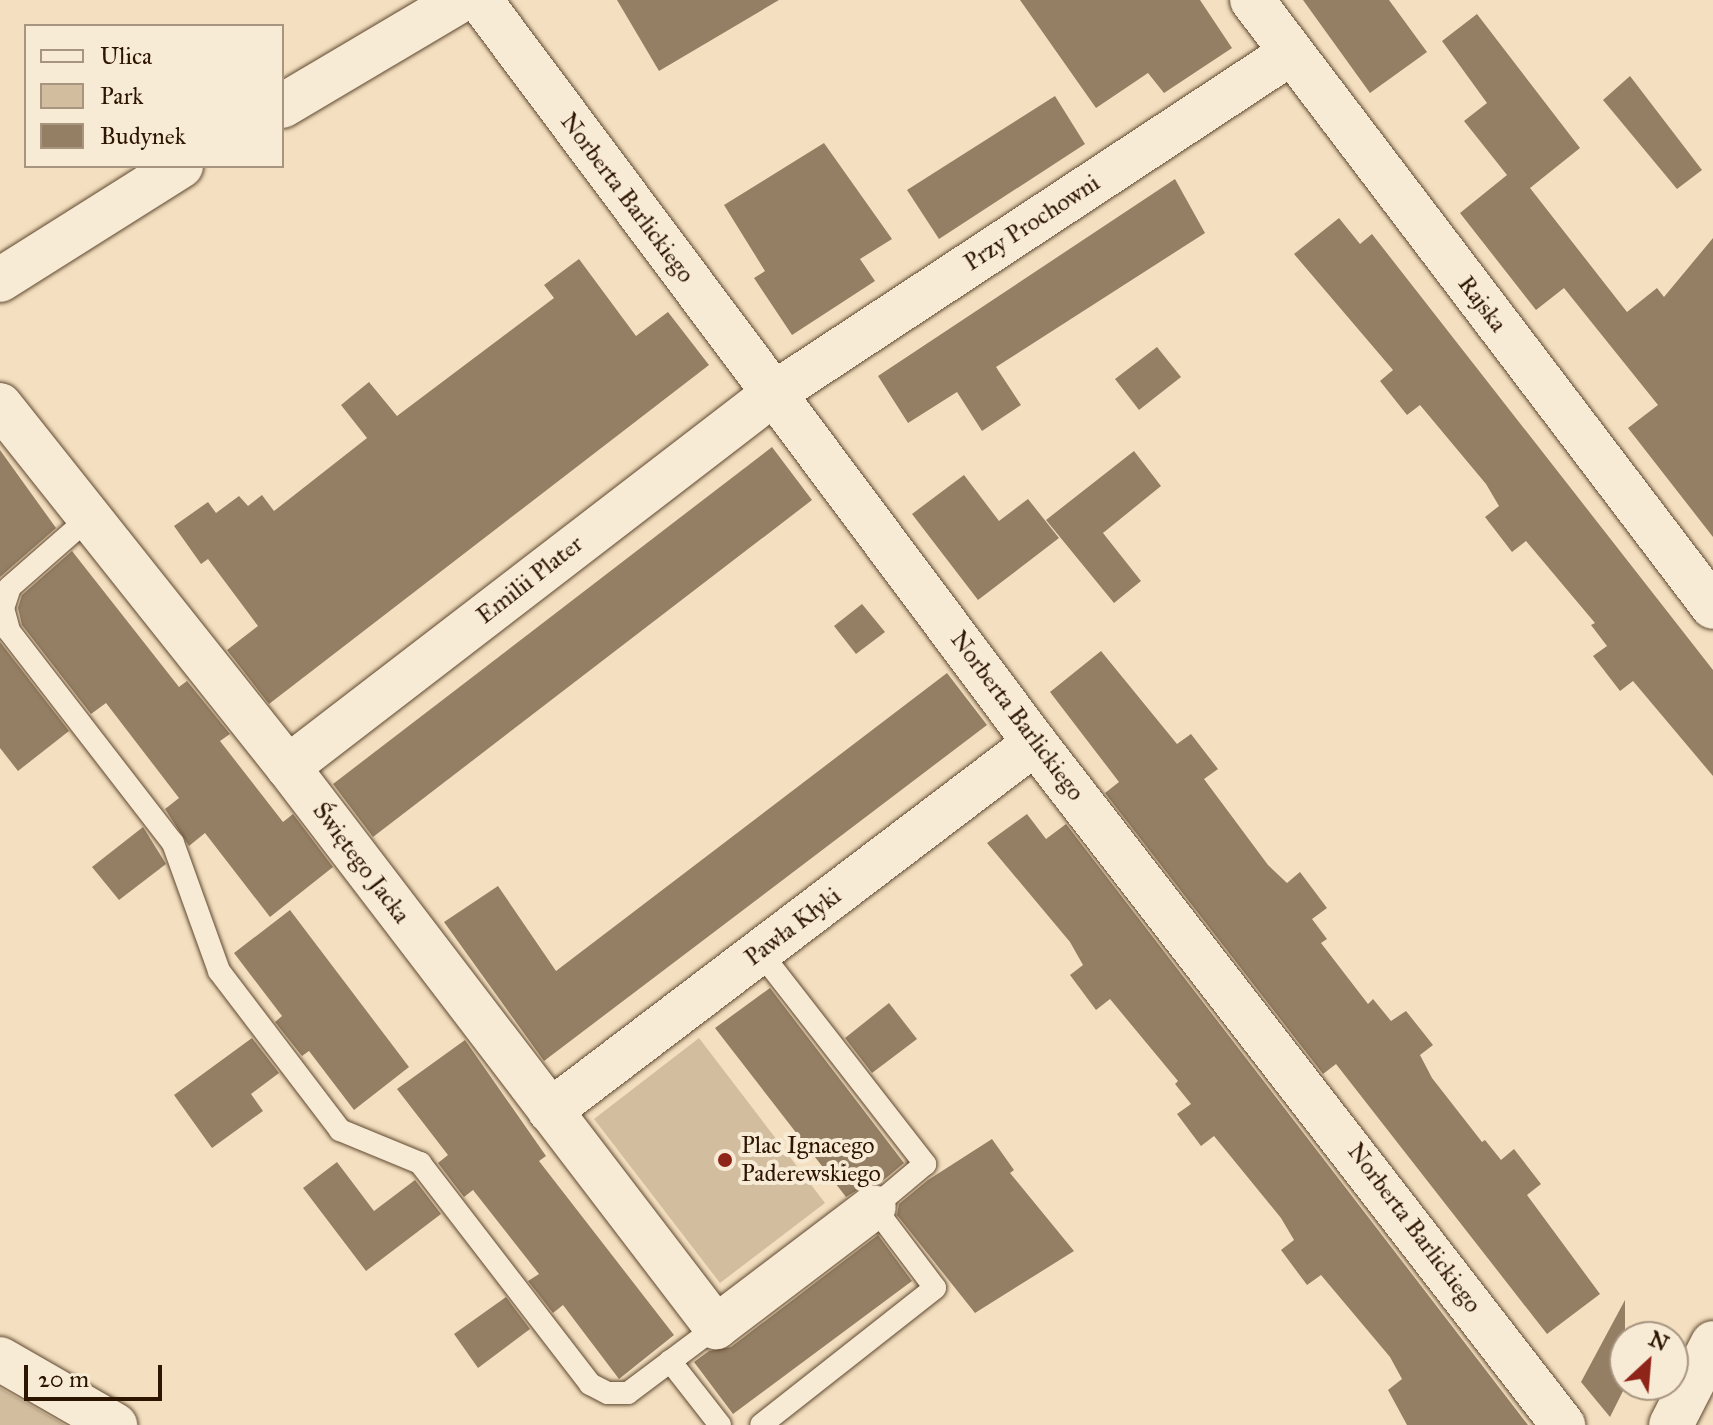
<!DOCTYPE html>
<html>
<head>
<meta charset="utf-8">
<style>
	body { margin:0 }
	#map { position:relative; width:1713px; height:1425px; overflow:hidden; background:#f4e0c0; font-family:"IM FELL Great Primer",serif }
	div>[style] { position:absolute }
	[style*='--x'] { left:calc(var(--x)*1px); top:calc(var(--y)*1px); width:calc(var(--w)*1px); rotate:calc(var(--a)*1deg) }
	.green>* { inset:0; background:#d2bd9f }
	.building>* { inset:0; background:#947f64 }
	.roads { filter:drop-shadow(0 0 2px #5f4830) drop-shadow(0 0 2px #5f4830) }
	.service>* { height:22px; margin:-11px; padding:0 11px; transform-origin:11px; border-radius:11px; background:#f8ebd6 }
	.minor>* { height:44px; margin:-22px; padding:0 22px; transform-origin:22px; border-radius:22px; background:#f8ebd6 }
	.tertiary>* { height:44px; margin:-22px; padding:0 22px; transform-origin:22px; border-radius:22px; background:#f8ebd6 }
	.dots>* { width:22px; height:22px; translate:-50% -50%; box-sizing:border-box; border:4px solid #f8ebd6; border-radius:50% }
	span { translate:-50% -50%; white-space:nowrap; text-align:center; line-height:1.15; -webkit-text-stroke:8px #f8ebd6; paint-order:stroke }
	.street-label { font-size:24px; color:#2d1500 }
	.poi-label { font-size:24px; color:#2d1500 }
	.left { translate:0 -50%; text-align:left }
	.legend { position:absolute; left:24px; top:24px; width:260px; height:144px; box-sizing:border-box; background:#f8ebd6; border:2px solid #a79580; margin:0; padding:10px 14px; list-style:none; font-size:24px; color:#2d1500 }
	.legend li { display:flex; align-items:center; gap:16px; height:40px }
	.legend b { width:40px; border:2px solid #a79580 }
	.north { position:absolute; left:1609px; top:1321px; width:80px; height:80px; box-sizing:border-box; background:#f8ebd6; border:2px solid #a79580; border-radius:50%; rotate:26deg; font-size:22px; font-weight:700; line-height:32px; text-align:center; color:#2d1500 }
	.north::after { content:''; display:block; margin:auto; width:28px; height:36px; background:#8f2418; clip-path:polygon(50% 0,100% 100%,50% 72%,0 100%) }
	.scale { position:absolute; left:24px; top:1365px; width:138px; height:36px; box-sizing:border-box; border:4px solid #2d1500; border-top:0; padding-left:10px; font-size:24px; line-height:28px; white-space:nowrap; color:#2d1500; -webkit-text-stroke:6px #f8ebd6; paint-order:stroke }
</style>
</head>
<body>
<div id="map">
	<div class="green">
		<div style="clip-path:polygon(699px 1038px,825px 1203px,720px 1283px,594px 1119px)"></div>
		<div style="clip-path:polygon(0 1388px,65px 1425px,0 1425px)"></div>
	</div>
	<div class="building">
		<div style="clip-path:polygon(617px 0,779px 0,659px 71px)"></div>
		<div style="clip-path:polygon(1020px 0,1200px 0,1232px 48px,1164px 93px,1148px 73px,1096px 108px)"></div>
		<div style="clip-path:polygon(1303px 0,1389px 0,1427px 52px,1370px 93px)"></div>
		<div style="clip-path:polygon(1477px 14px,1580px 148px,1530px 188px,1627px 312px,1657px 288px,1664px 297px,1713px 238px,1713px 537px,1628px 428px,1658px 405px,1564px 288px,1536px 310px,1460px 213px,1507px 175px,1464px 121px,1487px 103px,1442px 41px)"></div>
		<div style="clip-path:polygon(1630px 76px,1702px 170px,1677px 189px,1603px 100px)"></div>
		<div style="clip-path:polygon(1055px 96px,1085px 144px,939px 239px,907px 190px)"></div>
		<div style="clip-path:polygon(824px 143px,892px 239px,860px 259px,875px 281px,792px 335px,754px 278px,765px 271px,724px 205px)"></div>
		<div style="clip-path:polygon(1175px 179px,1205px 233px,996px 367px,1021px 405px,982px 431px,957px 392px,908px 423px,878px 376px)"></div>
		<div style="clip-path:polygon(1339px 218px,1360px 244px,1372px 234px,1713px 670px,1713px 776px,1633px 681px,1620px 691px,1593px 656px,1607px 646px,1591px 625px,1595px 623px,1526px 541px,1512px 552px,1485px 517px,1499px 506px,1486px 484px,1420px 405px,1407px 415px,1380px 381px,1393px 370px,1294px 254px)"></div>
		<div style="clip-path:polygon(579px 259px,636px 336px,668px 312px,709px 365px,269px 704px,227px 650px,258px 626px,208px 559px,201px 564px,174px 526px,208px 502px,216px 513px,239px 496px,248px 506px,262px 495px,274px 511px,367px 438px,341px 405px,369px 382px,397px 416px,554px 298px,544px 285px)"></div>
		<div style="clip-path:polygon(1157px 347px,1181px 377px,1139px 410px,1115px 379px)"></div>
		<div style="clip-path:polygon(772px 447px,812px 500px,373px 837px,333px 784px)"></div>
		<div style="clip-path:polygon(0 450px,56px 528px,0 577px)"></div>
		<div style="clip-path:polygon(1134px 451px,1161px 486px,1103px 533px,1141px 581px,1114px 603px,1046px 520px)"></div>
		<div style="clip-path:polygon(964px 475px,999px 521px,1028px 499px,1059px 538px,978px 600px,912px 514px)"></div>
		<div style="clip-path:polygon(72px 551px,179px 687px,187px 681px,230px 734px,220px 741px,283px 822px,293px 814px,333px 867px,270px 917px,205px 833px,189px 846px,165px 809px,179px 798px,106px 703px,91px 714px,22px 625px,18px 608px,22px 595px)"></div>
		<div style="clip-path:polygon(862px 604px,885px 632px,856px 654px,834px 626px)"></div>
		<div style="clip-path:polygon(0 642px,69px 731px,18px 771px,0 748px)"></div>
		<div style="clip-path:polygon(1101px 651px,1177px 744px,1191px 734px,1218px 769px,1204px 779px,1268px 865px,1287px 883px,1300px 872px,1327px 908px,1312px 919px,1327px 939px,1321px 943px,1368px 1004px,1373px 999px,1391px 1021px,1406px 1011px,1433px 1045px,1420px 1055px,1432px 1078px,1482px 1142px,1485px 1140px,1501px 1160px,1514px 1149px,1541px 1184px,1527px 1195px,1600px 1294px,1547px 1334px,1336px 1064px,1323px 1074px,1105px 793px,1119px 782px,1050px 692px)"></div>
		<div style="clip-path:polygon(947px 673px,987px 725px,544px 1061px,444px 922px,498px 886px,556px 971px)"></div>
		<div style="clip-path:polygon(1027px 814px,1046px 839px,1066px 824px,1528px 1425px,1407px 1425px,1388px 1390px,1402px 1379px,1390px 1357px,1321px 1275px,1307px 1285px,1281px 1250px,1294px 1240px,1281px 1218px,1214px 1136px,1201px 1146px,1177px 1114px,1191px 1104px,1175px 1084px,1178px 1081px,1110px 999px,1096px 1010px,1070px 975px,1083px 965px,1070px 942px,987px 843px)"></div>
		<div style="clip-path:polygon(143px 827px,166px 864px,119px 900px,92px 867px)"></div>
		<div style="clip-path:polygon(290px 910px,409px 1067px,354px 1110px,309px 1051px,302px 1056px,275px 1022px,282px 1016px,234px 953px)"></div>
		<div style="clip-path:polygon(770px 988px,904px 1163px,880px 1183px,870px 1182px,846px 1197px,715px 1028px)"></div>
		<div style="clip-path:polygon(889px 1003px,917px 1039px,872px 1073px,845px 1038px)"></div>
		<div style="clip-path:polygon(252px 1038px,279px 1073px,251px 1094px,263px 1111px,212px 1148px,174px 1095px)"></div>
		<div style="clip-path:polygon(465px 1040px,546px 1156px,539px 1161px,674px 1335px,619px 1379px,563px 1305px,553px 1313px,528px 1281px,539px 1274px,473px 1190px,464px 1197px,438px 1163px,448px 1155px,397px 1089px)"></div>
		<div style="clip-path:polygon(992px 1139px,1014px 1170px,1010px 1173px,1074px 1251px,975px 1313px,897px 1215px,899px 1204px,928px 1180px)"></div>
		<div style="clip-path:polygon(337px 1162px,374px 1211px,415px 1180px,441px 1214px,366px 1271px,303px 1188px)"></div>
		<div style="clip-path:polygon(878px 1235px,912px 1281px,733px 1414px,694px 1362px,709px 1351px,731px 1347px)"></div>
		<div style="clip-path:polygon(506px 1297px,530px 1329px,478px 1368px,454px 1334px)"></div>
		<div style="clip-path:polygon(1625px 1300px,1625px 1387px,1610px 1417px,1581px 1382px)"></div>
	</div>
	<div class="roads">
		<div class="service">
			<div style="--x:91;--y:516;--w:108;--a:138.8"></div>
			<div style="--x:10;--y:587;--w:22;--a:108"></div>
			<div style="--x:3;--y:608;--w:24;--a:75"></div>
			<div style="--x:9;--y:631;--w:268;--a:52.3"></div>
			<div style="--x:173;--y:843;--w:136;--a:70.2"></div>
			<div style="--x:219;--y:971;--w:200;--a:52.7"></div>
			<div style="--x:340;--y:1130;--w:87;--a:22.4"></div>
			<div style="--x:420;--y:1163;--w:279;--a:52.4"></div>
			<div style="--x:590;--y:1384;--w:20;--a:27"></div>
			<div style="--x:608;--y:1393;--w:20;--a:0"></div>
			<div style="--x:628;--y:1393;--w:110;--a:-36.9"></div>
			<div style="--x:760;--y:952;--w:269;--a:52.1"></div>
			<div style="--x:925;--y:1164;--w:67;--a:139.9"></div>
			<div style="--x:874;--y:1207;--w:101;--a:53"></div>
			<div style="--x:935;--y:1288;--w:221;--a:141.8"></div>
			<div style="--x:670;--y:1361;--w:81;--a:52"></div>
		</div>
		<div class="minor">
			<div style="--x:480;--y:0;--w:927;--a:53.24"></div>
			<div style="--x:1035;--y:743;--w:863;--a:52.25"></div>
			<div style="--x:1252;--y:0;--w:762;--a:52.78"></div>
			<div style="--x:282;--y:106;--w:208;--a:-30.6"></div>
			<div style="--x:0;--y:280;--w:214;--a:-32.2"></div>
			<div style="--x:0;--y:405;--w:463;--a:51.5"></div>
			<div style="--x:288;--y:767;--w:705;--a:52.61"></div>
			<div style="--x:716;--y:1327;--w:198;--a:-37.2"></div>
			<div style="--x:288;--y:767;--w:612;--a:-37.56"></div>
			<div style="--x:773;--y:394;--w:620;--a:-33.36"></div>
			<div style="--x:550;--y:1111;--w:609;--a:-37.19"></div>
			<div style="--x:0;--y:1359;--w:133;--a:29.9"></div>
		</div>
		<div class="tertiary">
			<div style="--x:1671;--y:1425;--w:92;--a:-62.9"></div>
		</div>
	</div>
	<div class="dots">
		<div style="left:725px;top:1160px;background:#8f2418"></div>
	</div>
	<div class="street-label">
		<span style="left:627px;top:198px;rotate:53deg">Norberta Barlickiego</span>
		<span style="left:1032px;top:223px;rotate:-33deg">Przy Prochowni</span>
		<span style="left:1482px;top:304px;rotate:53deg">Rajska</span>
		<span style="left:530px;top:580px;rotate:-38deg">Emilii Plater</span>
		<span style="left:1017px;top:716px;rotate:53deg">Norberta Barlickiego</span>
		<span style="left:361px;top:863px;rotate:53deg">Świętego Jacka</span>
		<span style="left:793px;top:927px;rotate:-37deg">Pawła Kłyki</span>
		<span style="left:1414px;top:1228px;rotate:53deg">Norberta Barlickiego</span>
	</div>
	<div class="poi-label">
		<span class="left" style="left:741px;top:1160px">Plac Ignacego<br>Paderewskiego</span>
	</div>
	<ul class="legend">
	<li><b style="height:10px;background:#f8ebd6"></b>Ulica</li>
	<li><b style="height:22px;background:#d2bd9f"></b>Park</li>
	<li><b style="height:22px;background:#947f64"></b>Budynek</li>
	</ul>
	<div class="north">N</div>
	<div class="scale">20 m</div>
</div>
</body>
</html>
